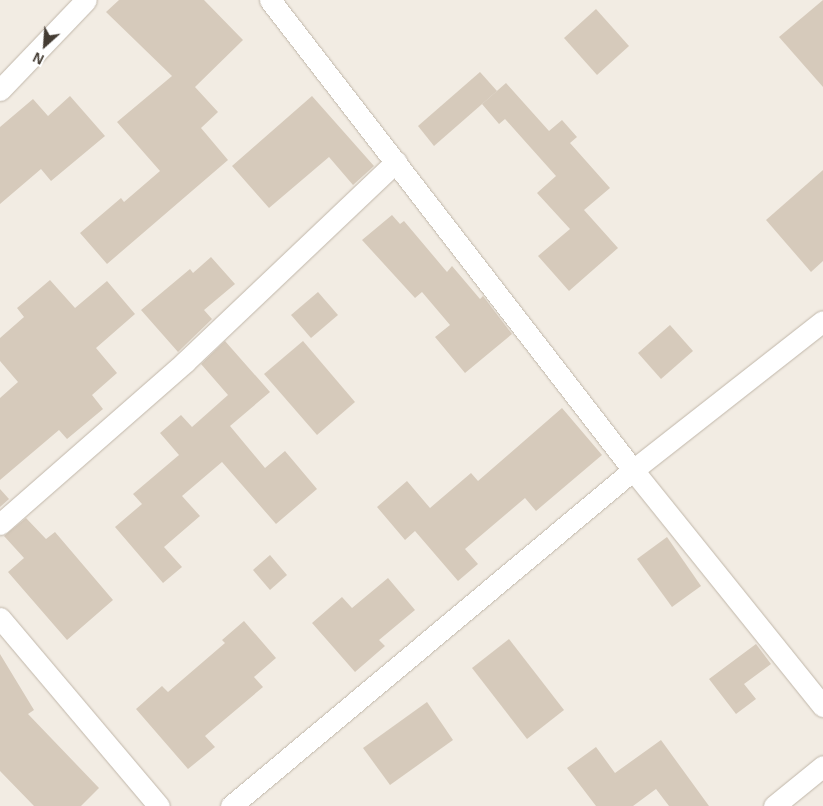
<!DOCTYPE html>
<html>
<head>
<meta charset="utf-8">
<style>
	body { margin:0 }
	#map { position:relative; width:823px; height:806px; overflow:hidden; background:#f2ece3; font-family:Arial,sans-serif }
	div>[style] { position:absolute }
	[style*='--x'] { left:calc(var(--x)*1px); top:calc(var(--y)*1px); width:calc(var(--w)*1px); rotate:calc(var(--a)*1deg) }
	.building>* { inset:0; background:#d6cabb }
	.roads { filter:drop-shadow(0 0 1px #c0b6a9) drop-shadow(0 0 1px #c0b6a9) }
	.minor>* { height:21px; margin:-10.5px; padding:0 10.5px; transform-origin:10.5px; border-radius:10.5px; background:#fff }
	span { translate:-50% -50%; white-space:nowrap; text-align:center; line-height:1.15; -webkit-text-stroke:5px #fff; paint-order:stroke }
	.north { position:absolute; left:20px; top:20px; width:50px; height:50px; -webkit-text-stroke:4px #fff; paint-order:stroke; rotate:206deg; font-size:14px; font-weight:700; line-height:20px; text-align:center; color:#443c33 }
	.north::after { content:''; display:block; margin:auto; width:18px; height:22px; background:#443c33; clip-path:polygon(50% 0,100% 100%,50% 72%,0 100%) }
</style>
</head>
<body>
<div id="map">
	<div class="building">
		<div style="clip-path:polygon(119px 0,204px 0,243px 40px,195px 87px,218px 112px,201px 128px,228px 160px,107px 264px,80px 233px,121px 198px,124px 202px,160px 171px,117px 122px,172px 76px,106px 12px)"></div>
		<div style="clip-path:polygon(823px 0,823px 87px,779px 37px)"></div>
		<div style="clip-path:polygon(596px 9px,629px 46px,597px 75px,564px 38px)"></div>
		<div style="clip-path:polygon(480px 72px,497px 91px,434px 146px,418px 126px)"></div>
		<div style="clip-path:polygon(506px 83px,549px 131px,562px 120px,577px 137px,570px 143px,610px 188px,584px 210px,618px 248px,569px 291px,538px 256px,570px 229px,537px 193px,556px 176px,505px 119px,499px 124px,482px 104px)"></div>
		<div style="clip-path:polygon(70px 96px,105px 136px,51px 181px,41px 169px,0 204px,0 127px,33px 99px,48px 116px)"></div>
		<div style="clip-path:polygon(312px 96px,374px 166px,353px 185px,329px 157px,269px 208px,232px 166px)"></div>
		<div style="clip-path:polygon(823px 170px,823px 261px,811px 272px,766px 220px)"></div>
		<div style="clip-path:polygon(392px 215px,400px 224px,404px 221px,447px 272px,452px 266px,480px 299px,483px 296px,512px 334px,465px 373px,435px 337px,450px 325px,422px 292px,415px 298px,362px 240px)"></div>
		<div style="clip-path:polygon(211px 257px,235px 284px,204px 310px,212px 319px,178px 352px,141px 310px,190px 269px,193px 273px)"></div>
		<div style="clip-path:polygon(50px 280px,75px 308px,107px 281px,135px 314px,96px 348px,117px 373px,92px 395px,103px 409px,67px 439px,59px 430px,0 480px,0 398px,18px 382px,0 361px,0 338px,24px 317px,17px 308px)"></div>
		<div style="clip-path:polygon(318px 292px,338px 315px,311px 338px,291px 315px)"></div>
		<div style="clip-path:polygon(670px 325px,693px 351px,661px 379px,638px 353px)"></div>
		<div style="clip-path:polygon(225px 341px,270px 392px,230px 426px,265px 468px,285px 451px,317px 489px,276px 524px,222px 462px,182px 496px,200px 516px,164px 547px,182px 567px,163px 583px,115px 527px,142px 504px,133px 494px,179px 455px,160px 433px,181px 415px,192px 427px,228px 395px,201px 364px)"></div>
		<div style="clip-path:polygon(303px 341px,355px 402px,317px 435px,264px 374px)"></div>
		<div style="clip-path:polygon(562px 408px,602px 455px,536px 511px,525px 498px,465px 549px,478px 564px,458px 581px,415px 531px,405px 540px,377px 507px,407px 481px,430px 508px,471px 473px,478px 481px)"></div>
		<div style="clip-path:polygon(0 489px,9px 499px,0 507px)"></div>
		<div style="clip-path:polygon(26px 518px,46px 539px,55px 532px,113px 600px,67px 640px,8px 572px,24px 558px,4px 536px)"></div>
		<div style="clip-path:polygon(667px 537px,701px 586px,672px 607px,637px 559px)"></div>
		<div style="clip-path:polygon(270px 555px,287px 575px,270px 590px,253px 570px)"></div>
		<div style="clip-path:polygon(388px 578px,415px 610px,379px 640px,385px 646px,355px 672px,312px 623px,342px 597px,352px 608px)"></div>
		<div style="clip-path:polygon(244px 621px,276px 658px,254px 677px,263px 687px,205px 736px,215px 747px,188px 769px,136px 709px,162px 686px,168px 692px,225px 643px,222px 640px)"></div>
		<div style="clip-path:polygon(509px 639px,564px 710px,527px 739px,472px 668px)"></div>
		<div style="clip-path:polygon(756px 644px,771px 664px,744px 684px,756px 699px,736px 714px,709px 679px)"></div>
		<div style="clip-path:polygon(0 654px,34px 710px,28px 714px,99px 788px,81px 806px,34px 806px,0 771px)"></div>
		<div style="clip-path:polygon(427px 702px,453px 740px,390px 785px,363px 748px)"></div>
		<div style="clip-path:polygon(661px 740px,709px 806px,669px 806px,656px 789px,633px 806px,596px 806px,567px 768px,596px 747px,615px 773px)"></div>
	</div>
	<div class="roads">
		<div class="minor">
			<div style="--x:270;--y:0;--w:594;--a:52.32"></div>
			<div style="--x:633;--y:470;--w:303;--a:51.2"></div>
			<div style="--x:0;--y:90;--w:124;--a:-46.3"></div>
			<div style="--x:0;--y:524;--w:246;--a:-41.2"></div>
			<div style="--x:185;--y:362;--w:291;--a:-43.5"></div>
			<div style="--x:0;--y:618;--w:246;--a:49.8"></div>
			<div style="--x:231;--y:806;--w:524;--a:-39.89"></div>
			<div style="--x:633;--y:470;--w:241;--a:-38.1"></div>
			<div style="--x:774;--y:806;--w:63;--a:-39.2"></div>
		</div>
	</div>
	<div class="north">N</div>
</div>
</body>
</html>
